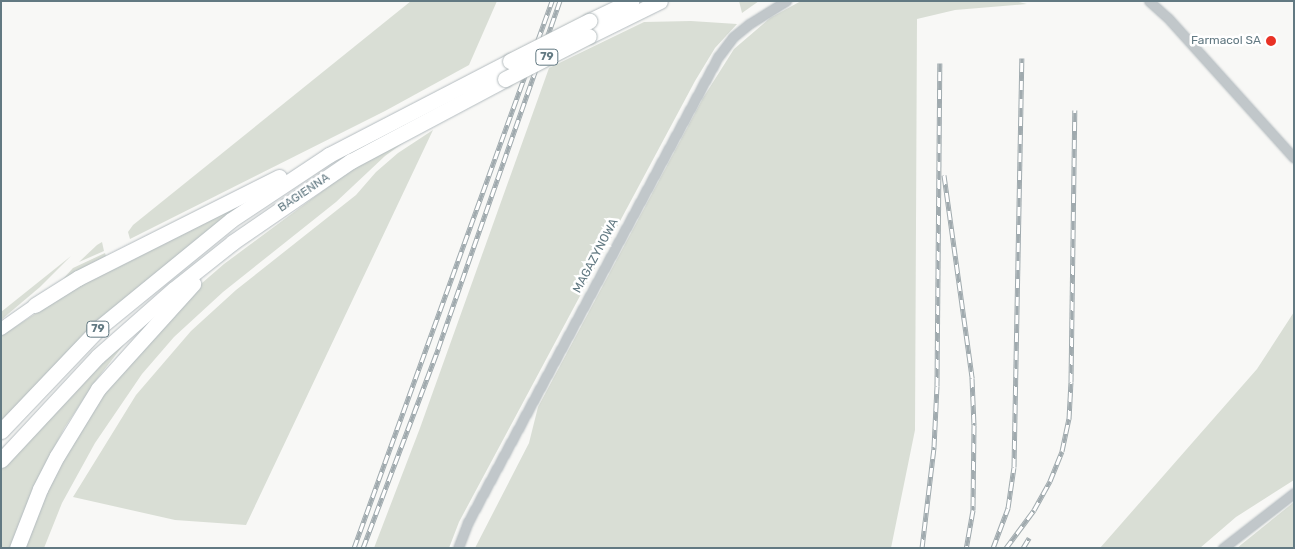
<!DOCTYPE html>
<html>
<head>
<meta charset="utf-8">
<style>
	body { margin:0 }
	#map { position:relative; width:1295px; height:549px; overflow:hidden; background:#f8f8f6; font-family:Rubik,sans-serif }
	div>[style] { position:absolute }
	[style*='--x'] { left:calc(var(--x)*1px); top:calc(var(--y)*1px); width:calc(var(--w)*1px); rotate:calc(var(--a)*1deg) }
	.green>* { inset:0; background:#d9ded5 }
	.roads { filter:drop-shadow(0 0 1px #b3bbbf) drop-shadow(0 0 1px #b3bbbf) }
	.street>* { height:9px; margin:-4.5px; padding:0 4.5px; transform-origin:4.5px; border-radius:4.5px; background:#c1c7ca }
	.secondary>* { height:12px; margin:-6px; padding:0 6px; transform-origin:6px; border-radius:6px; background:#fff }
	.primary>* { height:15px; margin:-7.5px; padding:0 7.5px; transform-origin:7.5px; border-radius:7.5px; background:#fff }
	.rail>* { height:5px; margin-top:-2.5px; transform-origin:0; background:repeating-linear-gradient(90deg,#fff 0 9px,#a0aaae 0 18px); box-sizing:border-box; border-block:1px solid #a0aaae }
	.bridges { filter:drop-shadow(0 0 1px #b2babc) drop-shadow(0 0 1px #b2babc) }
	.primary-bridge>* { height:15px; margin:-7.5px; padding:0 7.5px; transform-origin:7.5px; border-radius:7.5px; background:#fff }
	.dots>* { width:14px; height:14px; translate:-50% -50%; box-sizing:border-box; border:2px solid #fff; border-radius:50% }
	span { translate:-50% -50%; white-space:nowrap; text-align:center; line-height:1.15; -webkit-text-stroke:5px #fff; paint-order:stroke }
	.shield-label span { padding:1px 4px; background:#fff; border:1px solid; border-radius:4px; -webkit-text-stroke-width:0 }
	.shield-label { font-size:11px; color:#627982; font-weight:700 }
	.poi-label { font-size:12px; color:#627982 }
	.right { translate:-100% -50%; text-align:right }
	.street-label { font-size:12px; color:#627982 }
	.frame { position:absolute; inset:0; border:2px solid #627982; pointer-events:none }
</style>
</head>
<body>
<div id="map">
	<div class="green">
		<div style="clip-path:polygon(411px 1px,497px 1px,469px 65px,385px 111px,130px 239px,128px 232px,133px 225px)"></div>
		<div style="clip-path:polygon(739px 1px,759px 1px,742px 13px)"></div>
		<div style="clip-path:polygon(801px 1px,1015px 1px,1027px 4px,955px 10px,917px 19px,915px 430px,891px 548px,475px 548px,529px 443px,538px 407px,703px 98px,734px 49px,770px 18px)"></div>
		<div style="clip-path:polygon(691px 21px,737px 24px,715px 48px,695px 81px,459px 522px,449px 548px,374px 548px,420px 428px,549px 68px,644px 22px)"></div>
		<div style="clip-path:polygon(433px 130px,246px 525px,175px 520px,73px 497px,136px 395px,191px 331px,236px 290px,356px 195px,376px 172px,398px 153px)"></div>
		<div style="clip-path:polygon(410px 138px,385px 156px,336px 202px,223px 292px,174px 337px,142px 374px,95px 443px,62px 503px,44px 548px,24px 548px,46px 492px,76px 435px,117px 374px,187px 296px,224px 264px,340px 178px,381px 151px)"></div>
		<div style="clip-path:polygon(242px 204px,126px 297px,1px 422px,1px 336px,86px 281px,231px 208px)"></div>
		<div style="clip-path:polygon(102px 242px,104px 251px,79px 262px,97px 245px)"></div>
		<div style="clip-path:polygon(105px 253px,106px 256px,63px 279px,73px 268px)"></div>
		<div style="clip-path:polygon(71px 256px,40px 287px,1px 320px,1px 312px)"></div>
		<div style="clip-path:polygon(1294px 312px,1294px 480px,1236px 517px,1200px 548px,1100px 548px,1257px 369px)"></div>
		<div style="clip-path:polygon(129px 338px,97px 379px,65px 427px,43px 469px,10px 548px,1px 548px,1px 470px,90px 374px)"></div>
		<div style="clip-path:polygon(1294px 502px,1294px 548px,1237px 548px)"></div>
	</div>
	<div class="roads">
		<div class="street">
			<div style="--x:1149;--y:1;--w:25;--a:42"></div>
			<div style="--x:1168;--y:18;--w:188;--a:48"></div>
			<div style="--x:458;--y:548;--w:28;--a:-69"></div>
			<div style="--x:468;--y:522;--w:528;--a:-61.74"></div>
			<div style="--x:718;--y:57;--w:25;--a:-53"></div>
			<div style="--x:733;--y:37;--w:21;--a:-39"></div>
			<div style="--x:749;--y:24;--w:44;--a:-31.9"></div>
			<div style="--x:1223;--y:548;--w:90;--a:-37.8"></div>
		</div>
		<div class="secondary">
			<div style="--x:1;--y:329;--w:42;--a:-35.2"></div>
		</div>
		<div class="primary">
			<div style="--x:589;--y:21;--w:47;--a:-25.5"></div>
			<div style="--x:589;--y:36;--w:79;--a:-26.2"></div>
			<div style="--x:35;--y:305;--w:51;--a:-32.1"></div>
			<div style="--x:78;--y:278;--w:225;--a:-26.7"></div>
			<div style="--x:1;--y:431;--w:144;--a:-46.4"></div>
			<div style="--x:100;--y:327;--w:169;--a:-39.2"></div>
			<div style="--x:231;--y:220;--w:118;--a:-33.6"></div>
			<div style="--x:329;--y:155;--w:204;--a:-27.4"></div>
			<div style="--x:1;--y:460;--w:142;--a:-47"></div>
			<div style="--x:98;--y:356;--w:101;--a:-41.4"></div>
			<div style="--x:174;--y:289;--w:75;--a:-38.5"></div>
			<div style="--x:233;--y:242;--w:143;--a:-34.5"></div>
			<div style="--x:351;--y:161;--w:174;--a:-28"></div>
			<div style="--x:17;--y:548;--w:63;--a:-68.7"></div>
			<div style="--x:40;--y:489;--w:37;--a:-63"></div>
			<div style="--x:57;--y:456;--w:79;--a:-58.5"></div>
			<div style="--x:98;--y:389;--w:142;--a:-47.9"></div>
		</div>
	</div>
	<div class="rail">
		<div style="--x:944;--y:175;--w:205;--a:82.1"></div>
		<div style="--x:972;--y:378;--w:47;--a:87.6"></div>
		<div style="--x:974;--y:425;--w:85;--a:90.7"></div>
		<div style="--x:973;--y:510;--w:39;--a:100"></div>
		<div style="--x:354;--y:548;--w:582;--a:-70.1"></div>
		<div style="--x:363;--y:548;--w:213;--a:-69.3"></div>
		<div style="--x:438;--y:349;--w:369;--a:-70.7"></div>
		<div style="--x:922;--y:548;--w:102;--a:-83.2"></div>
		<div style="--x:934;--y:447;--w:61;--a:-87.2"></div>
		<div style="--x:937;--y:386;--w:323;--a:-89.5"></div>
		<div style="--x:993;--y:548;--w:43;--a:-69.4"></div>
		<div style="--x:1008;--y:508;--w:41;--a:-81.7"></div>
		<div style="--x:1014;--y:467;--w:409;--a:-88.9"></div>
		<div style="--x:1006;--y:548;--w:47;--a:-53.6"></div>
		<div style="--x:1034;--y:510;--w:33;--a:-61"></div>
		<div style="--x:1050;--y:481;--w:32;--a:-68"></div>
		<div style="--x:1062;--y:451;--w:33;--a:-78"></div>
		<div style="--x:1069;--y:419;--w:37;--a:-87"></div>
		<div style="--x:1071;--y:382;--w:272;--a:-89.2"></div>
		<div style="--x:1023;--y:548;--w:12;--a:-59"></div>
	</div>
	<div class="bridges">
		<div class="primary-bridge">
			<div style="--x:510;--y:61;--w:89;--a:-26.9"></div>
			<div style="--x:505;--y:79;--w:94;--a:-27.1"></div>
		</div>
	</div>
	<div class="dots">
		<div style="left:1271px;top:41px;background:#e93225"></div>
	</div>
	<div class="shield-label">
		<span style="left:547px;top:57px">79</span>
		<span style="left:98px;top:329px">79</span>
	</div>
	<div class="poi-label">
		<span class="right" style="left:1261px;top:41px">Farmacol SA</span>
	</div>
	<div class="street-label">
		<span style="left:304px;top:193px;rotate:-34deg">BAGIENNA</span>
		<span style="left:596px;top:256px;rotate:-62deg">MAGAZYNOWA</span>
	</div>
	<div class="frame"></div>
</div>
</body>
</html>
